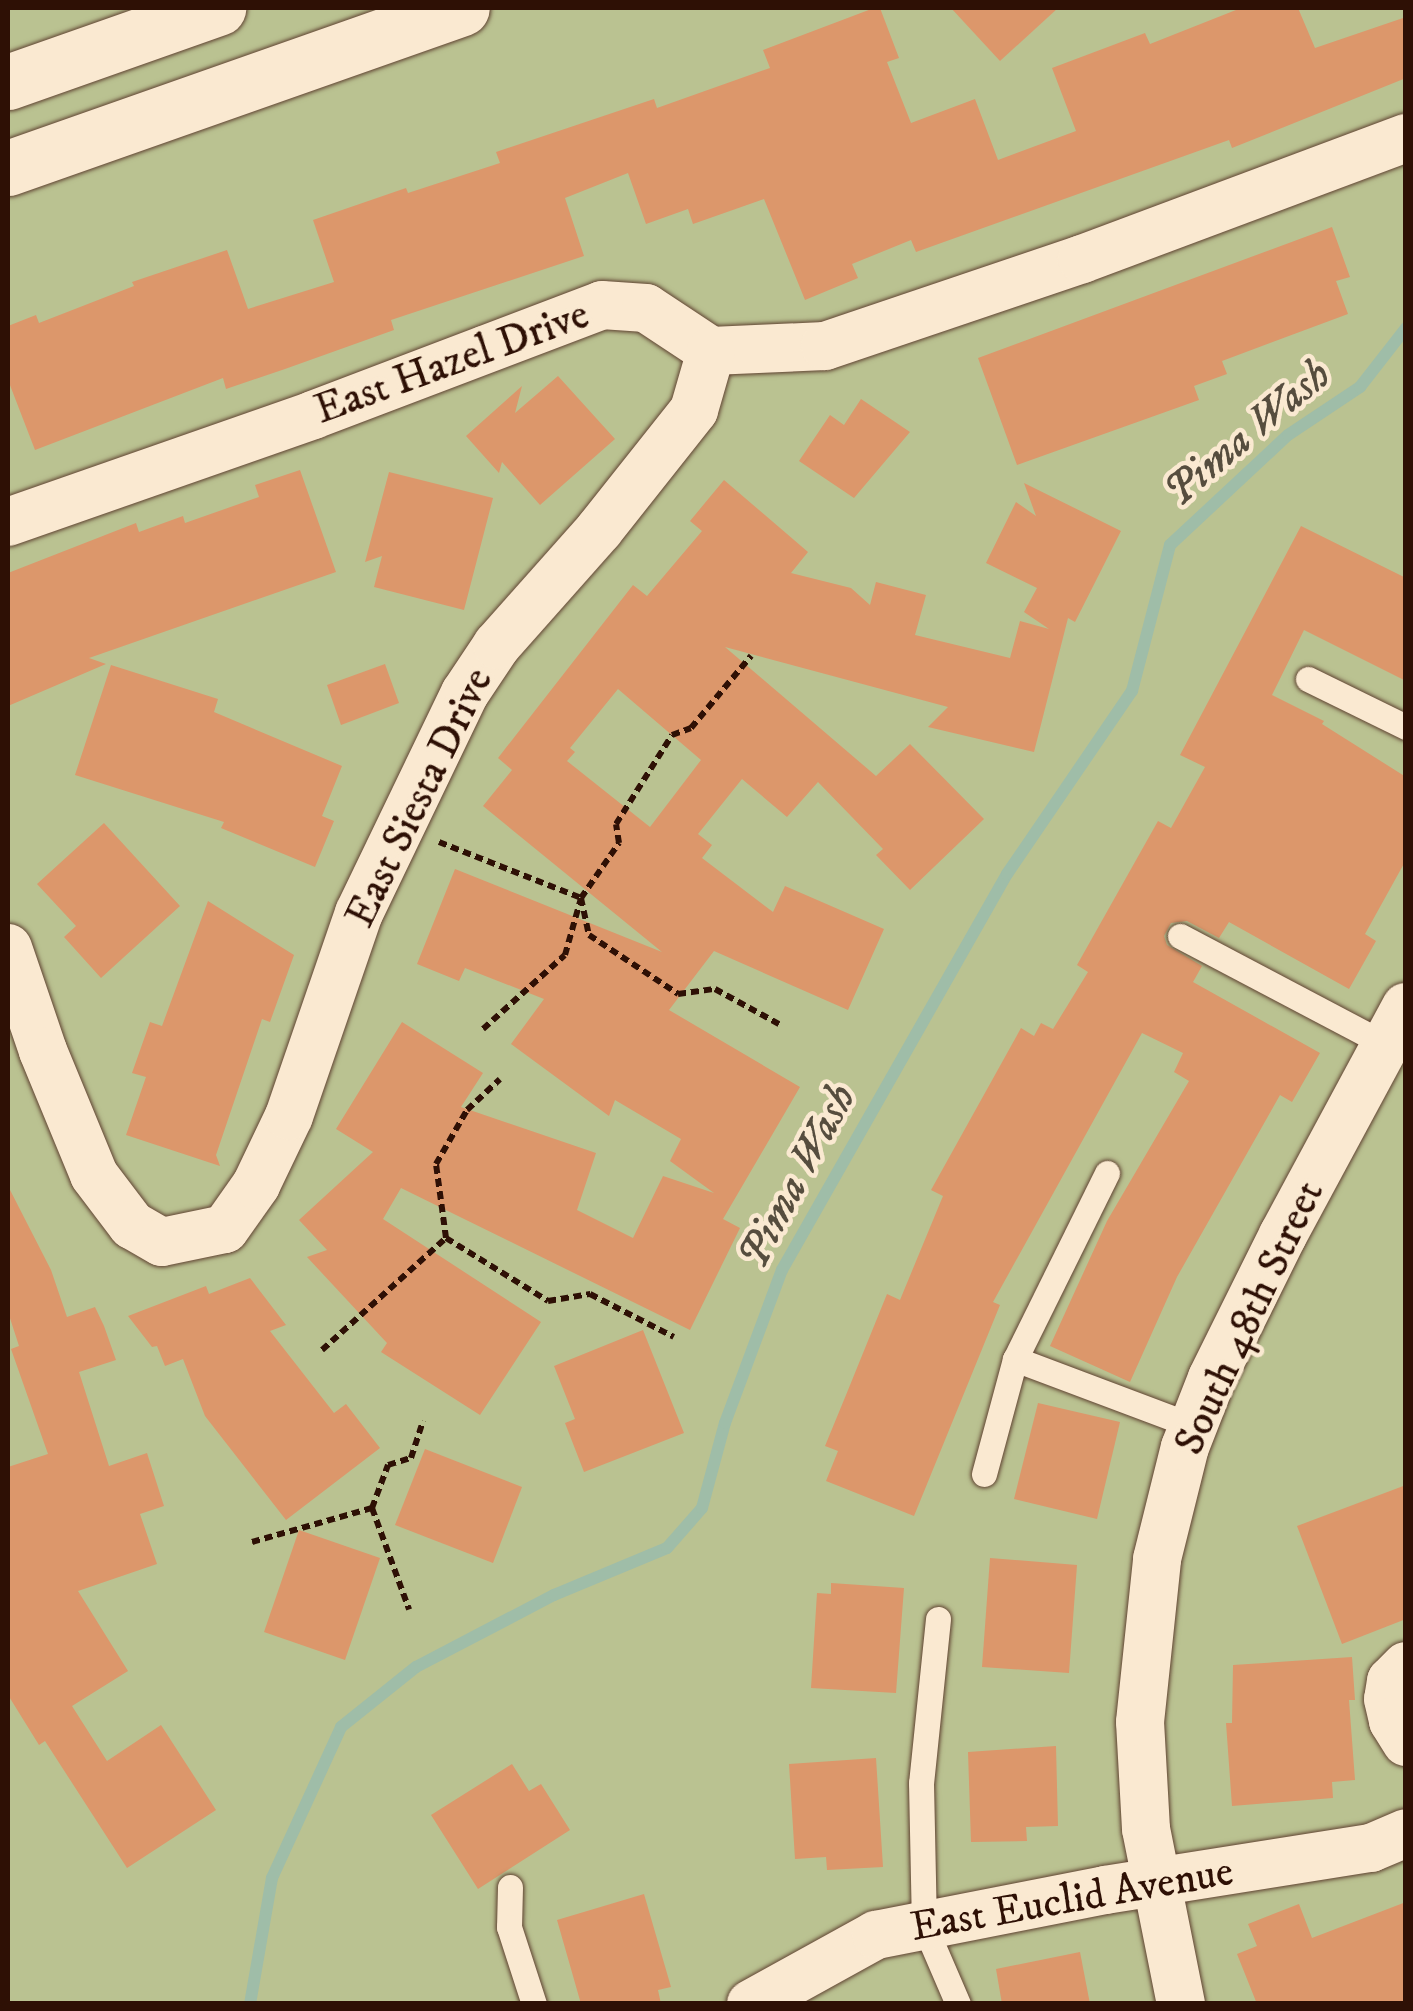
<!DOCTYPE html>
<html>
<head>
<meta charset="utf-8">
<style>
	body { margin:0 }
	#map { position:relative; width:1413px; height:2011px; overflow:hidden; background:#f8ddb8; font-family:"IM FELL DW Pica",serif }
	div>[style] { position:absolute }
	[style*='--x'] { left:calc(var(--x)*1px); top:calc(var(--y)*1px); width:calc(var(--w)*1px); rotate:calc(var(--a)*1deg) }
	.green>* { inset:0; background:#bac291 }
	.stream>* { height:12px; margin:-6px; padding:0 6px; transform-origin:6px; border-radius:6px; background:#9fbda8 }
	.building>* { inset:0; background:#dc976b }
	.path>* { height:6px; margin-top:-3px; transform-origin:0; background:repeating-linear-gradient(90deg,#2e1005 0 8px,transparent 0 13px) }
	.roads { filter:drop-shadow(0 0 2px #604332) drop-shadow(0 0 2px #604332) }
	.lane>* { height:25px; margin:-12.5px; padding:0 12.5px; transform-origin:12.5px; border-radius:12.5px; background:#fae9d1 }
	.street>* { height:48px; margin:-24px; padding:0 24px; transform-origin:24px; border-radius:24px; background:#fae9d1 }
	.secondary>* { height:55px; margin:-27.5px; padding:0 27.5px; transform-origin:27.5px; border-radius:27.5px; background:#fae9d1 }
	span { translate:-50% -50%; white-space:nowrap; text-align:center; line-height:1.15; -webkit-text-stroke:9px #fae9d1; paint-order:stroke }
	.street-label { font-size:42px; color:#2e1005 }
	.water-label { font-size:45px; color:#564d3e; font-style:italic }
	.frame { position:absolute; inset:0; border:10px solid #2e1005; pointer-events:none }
</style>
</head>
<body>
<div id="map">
	<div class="green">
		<div style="clip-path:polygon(8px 8px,1405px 8px,1405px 2003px,8px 2004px)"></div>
	</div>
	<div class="stream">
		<div style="--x:250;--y:2004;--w:128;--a:-80.1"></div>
		<div style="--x:272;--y:1878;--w:166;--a:-65.4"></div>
		<div style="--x:341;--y:1727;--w:96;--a:-38.7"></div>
		<div style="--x:416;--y:1667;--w:156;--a:-27.6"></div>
		<div style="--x:554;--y:1595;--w:122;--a:-22.6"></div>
		<div style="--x:667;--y:1548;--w:53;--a:-48.8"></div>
		<div style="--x:702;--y:1508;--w:88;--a:-74.9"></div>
		<div style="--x:725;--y:1423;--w:163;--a:-69.6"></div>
		<div style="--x:782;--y:1270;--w:455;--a:-60.4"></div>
		<div style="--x:1007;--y:874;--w:222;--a:-55.7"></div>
		<div style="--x:1132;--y:691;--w:151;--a:-75.4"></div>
		<div style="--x:1170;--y:545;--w:161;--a:-43"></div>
		<div style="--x:1288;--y:435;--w:87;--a:-33.7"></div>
		<div style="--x:1360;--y:387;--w:75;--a:-52.1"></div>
	</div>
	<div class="building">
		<div style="clip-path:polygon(874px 8px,880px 8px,899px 58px,887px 62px,911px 123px,975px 99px,998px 160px,1076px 131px,1052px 68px,1145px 33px,1150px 44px,1241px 8px,1298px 8px,1315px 48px,1406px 17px,1406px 78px,1232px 148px,1229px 140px,916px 252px,911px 240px,852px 264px,858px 278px,805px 300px,764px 199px,693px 224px,688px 209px,646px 224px,628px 173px,565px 198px,584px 256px,391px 320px,394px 330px,285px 369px,226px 389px,223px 378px,35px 450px,8px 380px,8px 326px,36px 315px,39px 323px,134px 286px,132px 282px,227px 250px,248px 309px,334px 282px,313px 220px,406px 188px,408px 193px,500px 163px,496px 152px,654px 99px,657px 108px,770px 68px,763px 50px)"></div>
		<div style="clip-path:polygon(951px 8px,1058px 8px,1000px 61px)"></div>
		<div style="clip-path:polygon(1332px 227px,1350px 277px,1336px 281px,1348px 314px,1222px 361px,1227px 374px,1194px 386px,1199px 400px,1017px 465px,978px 358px)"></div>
		<div style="clip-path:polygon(558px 376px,615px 439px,540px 505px,502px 462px,499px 473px,466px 436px,522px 386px,515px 413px)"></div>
		<div style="clip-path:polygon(861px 399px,910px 432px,854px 498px,799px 461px,830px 415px,844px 425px)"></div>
		<div style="clip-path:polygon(300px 470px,336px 572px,89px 658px,106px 664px,8px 706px,8px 573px,136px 523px,139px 532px,183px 516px,185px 523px,259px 497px,255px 485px)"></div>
		<div style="clip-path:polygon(389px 472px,493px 498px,464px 610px,374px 587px,382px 556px,365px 562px)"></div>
		<div style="clip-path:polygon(evenodd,724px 480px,808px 552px,791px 573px,851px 588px,870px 605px,876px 582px,926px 595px,915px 635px,1010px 658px,1020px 621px,1049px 629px,1024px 612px,1037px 588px,986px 563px,1016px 502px,1036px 516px,1024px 483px,1121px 531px,1075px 622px,1068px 618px,1034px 752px,928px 727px,948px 707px,725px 647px,876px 776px,910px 744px,984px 819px,910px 890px,876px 855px,883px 849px,818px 782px,787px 817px,742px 779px,698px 834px,712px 845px,702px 858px,773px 912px,785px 886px,884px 929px,848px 1010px,714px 951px,669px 1010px,800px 1087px,723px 1219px,740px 1228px,690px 1330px,401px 1188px,383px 1219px,541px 1322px,480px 1415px,381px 1352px,387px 1343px,307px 1257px,327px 1250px,299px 1220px,373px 1152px,336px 1129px,402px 1022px,483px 1073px,461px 1107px,596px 1153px,577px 1210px,633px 1238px,663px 1176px,714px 1193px,670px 1161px,681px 1139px,615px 1100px,609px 1116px,511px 1044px,544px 999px,465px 968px,459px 981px,417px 964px,455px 869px,662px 952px,483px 806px,512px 770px,498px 758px,633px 585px,647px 596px,702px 531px,690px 521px,724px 480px,618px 689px,701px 760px,650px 827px,567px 761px,575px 752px,570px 748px,618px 689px)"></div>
		<div style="clip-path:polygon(1301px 526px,1406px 578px,1406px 681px,1304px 630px,1272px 695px,1324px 721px,1322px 724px,1406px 777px,1406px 860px,1365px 934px,1376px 941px,1349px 989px,1229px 922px,1219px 938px,1187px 921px,1171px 923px,1164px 936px,1167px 945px,1202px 966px,1193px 982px,1320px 1053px,1292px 1102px,1280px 1095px,1177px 1277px,1130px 1382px,1050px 1346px,1107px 1221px,1189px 1081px,1174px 1072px,1183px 1053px,1142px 1033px,993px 1302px,1000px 1305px,914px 1516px,826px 1481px,838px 1451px,825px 1446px,846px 1395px,887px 1294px,900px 1300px,943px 1196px,931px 1190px,1021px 1028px,1034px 1036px,1041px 1023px,1053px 1029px,1088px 972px,1077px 965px,1158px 821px,1171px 828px,1205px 767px,1180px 755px)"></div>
		<div style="clip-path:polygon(385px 664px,399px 703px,341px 725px,327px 685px)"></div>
		<div style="clip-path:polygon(111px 665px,218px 699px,214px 712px,342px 766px,322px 816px,334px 821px,315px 867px,221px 828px,224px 822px,75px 775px)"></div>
		<div style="clip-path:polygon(104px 823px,180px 906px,101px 978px,64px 937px,76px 926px,37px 884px)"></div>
		<div style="clip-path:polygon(208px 901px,294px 955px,270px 1022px,262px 1019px,216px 1155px,220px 1166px,126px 1135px,146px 1077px,132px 1073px,150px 1022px,162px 1026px)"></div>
		<div style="clip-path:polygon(8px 1186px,51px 1270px,67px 1317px,95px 1307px,104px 1326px,116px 1360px,79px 1372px,109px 1466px,147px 1453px,164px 1506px,140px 1514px,157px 1564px,78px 1591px,128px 1671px,72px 1706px,107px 1761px,161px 1725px,216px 1810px,127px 1868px,45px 1741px,39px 1745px,8px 1695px,8px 1467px,48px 1454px,11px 1349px,19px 1346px,8px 1312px)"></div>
		<div style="clip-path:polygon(250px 1278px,286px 1325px,270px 1331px,334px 1413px,346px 1404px,380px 1448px,286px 1520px,205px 1416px,183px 1359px,165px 1366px,157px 1346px,152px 1347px,128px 1316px,206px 1286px,209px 1294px)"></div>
		<div style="clip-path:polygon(643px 1330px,684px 1433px,584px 1472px,565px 1423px,575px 1419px,554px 1366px)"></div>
		<div style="clip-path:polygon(1038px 1403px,1120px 1422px,1097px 1519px,1014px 1499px)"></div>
		<div style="clip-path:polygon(425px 1449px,522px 1487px,493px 1563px,395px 1525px)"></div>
		<div style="clip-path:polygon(1406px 1485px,1406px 1619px,1342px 1644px,1297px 1526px)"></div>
		<div style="clip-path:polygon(299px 1530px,380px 1558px,345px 1660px,264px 1632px)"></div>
		<div style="clip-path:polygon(990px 1558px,1077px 1565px,1069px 1673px,982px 1667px)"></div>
		<div style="clip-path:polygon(831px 1583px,904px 1588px,896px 1693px,811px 1688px,817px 1593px,831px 1594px)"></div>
		<div style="clip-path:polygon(1352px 1657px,1355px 1700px,1349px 1700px,1355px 1780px,1332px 1782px,1333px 1798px,1232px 1806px,1226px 1723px,1232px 1723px,1233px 1665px)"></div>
		<div style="clip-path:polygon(1056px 1746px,1058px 1826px,1026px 1827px,1027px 1841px,971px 1842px,968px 1752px)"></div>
		<div style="clip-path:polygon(876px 1758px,883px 1867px,827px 1870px,826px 1857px,795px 1859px,789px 1764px)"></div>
		<div style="clip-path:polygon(512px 1764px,529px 1791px,541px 1784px,570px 1830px,478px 1889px,431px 1815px)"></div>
		<div style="clip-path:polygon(644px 1894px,671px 1987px,658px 1990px,661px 2004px,581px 2004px,557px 1920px)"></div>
		<div style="clip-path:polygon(1406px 1902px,1406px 2004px,1257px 2004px,1237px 1954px,1257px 1946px,1248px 1924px,1299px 1904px,1312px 1938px)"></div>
		<div style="clip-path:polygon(1080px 1952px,1090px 2004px,1002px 2004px,996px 1969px)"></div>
	</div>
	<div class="path">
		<div style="--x:439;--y:842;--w:153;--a:21.5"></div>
		<div style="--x:581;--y:898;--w:38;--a:78"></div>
		<div style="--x:589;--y:935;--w:107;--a:33.5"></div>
		<div style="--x:678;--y:994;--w:37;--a:-8"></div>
		<div style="--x:715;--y:989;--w:73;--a:28.7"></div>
		<div style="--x:483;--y:1029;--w:110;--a:-42.1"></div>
		<div style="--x:565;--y:955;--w:59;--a:-74.3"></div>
		<div style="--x:581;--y:898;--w:67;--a:-55.4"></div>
		<div style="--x:619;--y:843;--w:19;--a:-99"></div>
		<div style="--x:616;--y:824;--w:105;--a:-57.8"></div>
		<div style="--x:672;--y:735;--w:20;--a:-20"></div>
		<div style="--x:691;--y:728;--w:94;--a:-50.2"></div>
		<div style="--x:446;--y:1238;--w:75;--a:-97.7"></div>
		<div style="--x:436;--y:1164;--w:62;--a:-60.1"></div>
		<div style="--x:467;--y:1110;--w:45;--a:-43.2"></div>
		<div style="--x:322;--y:1350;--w:167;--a:-42.1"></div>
		<div style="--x:446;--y:1238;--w:120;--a:31.7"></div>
		<div style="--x:548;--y:1301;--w:43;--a:-9.5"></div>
		<div style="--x:590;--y:1294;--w:94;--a:27.1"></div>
		<div style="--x:372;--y:1508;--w:108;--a:69.9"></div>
		<div style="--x:252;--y:1542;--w:125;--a:-15.8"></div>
		<div style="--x:372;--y:1508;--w:46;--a:-69.6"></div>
		<div style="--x:388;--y:1465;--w:24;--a:-17"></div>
		<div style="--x:411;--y:1458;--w:39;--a:-72"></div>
	</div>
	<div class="roads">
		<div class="lane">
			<div style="--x:1308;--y:679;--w:109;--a:26.1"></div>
			<div style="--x:1180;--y:936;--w:232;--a:27.8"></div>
			<div style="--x:1107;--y:1173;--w:208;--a:116.3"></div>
			<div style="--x:1015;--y:1359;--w:190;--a:20.6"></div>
			<div style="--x:984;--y:1474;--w:119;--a:-74.9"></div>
			<div style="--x:938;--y:1619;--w:165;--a:95.9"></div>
			<div style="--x:921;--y:1783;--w:142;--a:88.8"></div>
			<div style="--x:924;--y:1925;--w:86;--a:66.7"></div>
			<div style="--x:510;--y:1887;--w:40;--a:91.4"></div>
			<div style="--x:509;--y:1927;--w:81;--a:72"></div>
		</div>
		<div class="street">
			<div style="--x:8;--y:522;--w:323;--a:-19.3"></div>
			<div style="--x:313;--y:415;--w:309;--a:-20.8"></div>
			<div style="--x:602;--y:305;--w:44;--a:3.9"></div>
			<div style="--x:646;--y:308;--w:78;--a:33.5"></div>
			<div style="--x:711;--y:351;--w:114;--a:-2.5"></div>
			<div style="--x:825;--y:346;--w:271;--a:-18.7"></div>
			<div style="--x:1082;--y:259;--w:346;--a:-20.5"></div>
			<div style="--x:8;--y:948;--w:109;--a:71.2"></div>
			<div style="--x:43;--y:1051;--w:134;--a:67.6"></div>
			<div style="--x:94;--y:1175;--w:63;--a:52.8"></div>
			<div style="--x:132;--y:1225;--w:34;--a:30"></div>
			<div style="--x:162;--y:1242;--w:64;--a:-11.7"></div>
			<div style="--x:225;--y:1229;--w:54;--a:-54.8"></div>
			<div style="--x:256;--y:1185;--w:76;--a:-64.4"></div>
			<div style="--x:289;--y:1116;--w:215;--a:-71"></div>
			<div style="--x:359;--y:913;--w:244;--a:-64.3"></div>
			<div style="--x:465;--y:693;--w:58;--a:-56.3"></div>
			<div style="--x:497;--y:645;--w:154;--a:-48.4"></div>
			<div style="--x:599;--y:530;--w:153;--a:-51.6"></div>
			<div style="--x:694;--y:410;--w:61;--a:-73.9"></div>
			<div style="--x:1406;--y:1666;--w:21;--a:135"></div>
			<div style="--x:1391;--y:1681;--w:18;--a:99"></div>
			<div style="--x:1388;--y:1699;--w:23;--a:77"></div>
			<div style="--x:1393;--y:1721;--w:25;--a:58"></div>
			<div style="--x:751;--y:2004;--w:143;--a:-28.9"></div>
			<div style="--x:876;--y:1935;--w:233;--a:-11.1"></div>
			<div style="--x:1105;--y:1890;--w:269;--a:-9"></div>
			<div style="--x:1371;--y:1848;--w:38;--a:-23"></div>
			<div style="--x:1181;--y:2004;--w:178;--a:-101.3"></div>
			<div style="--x:1146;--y:1829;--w:107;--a:-93.2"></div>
			<div style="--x:1140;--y:1722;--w:164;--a:-84"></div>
			<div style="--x:1157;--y:1559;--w:115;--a:-76"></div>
			<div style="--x:1185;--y:1447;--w:74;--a:-68.6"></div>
			<div style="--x:1212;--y:1378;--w:160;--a:-63.6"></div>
			<div style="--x:1283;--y:1235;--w:259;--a:-61.7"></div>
		</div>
		<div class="secondary">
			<div style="--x:8;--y:82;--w:223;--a:-19.4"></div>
			<div style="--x:8;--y:168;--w:481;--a:-19.4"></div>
		</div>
	</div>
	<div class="street-label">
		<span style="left:452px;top:363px;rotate:-20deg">East Hazel Drive</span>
		<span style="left:420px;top:798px;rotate:-64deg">East Siesta Drive</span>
		<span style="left:1250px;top:1318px;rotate:-65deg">South 48th Street</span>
		<span style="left:1072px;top:1900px;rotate:-10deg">East Euclid Avenue</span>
	</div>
	<div class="water-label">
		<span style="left:1248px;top:434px;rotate:-40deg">Pima Wash</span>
		<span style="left:798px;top:1177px;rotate:-62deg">Pima Wash</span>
	</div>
	<div class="frame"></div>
</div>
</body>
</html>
